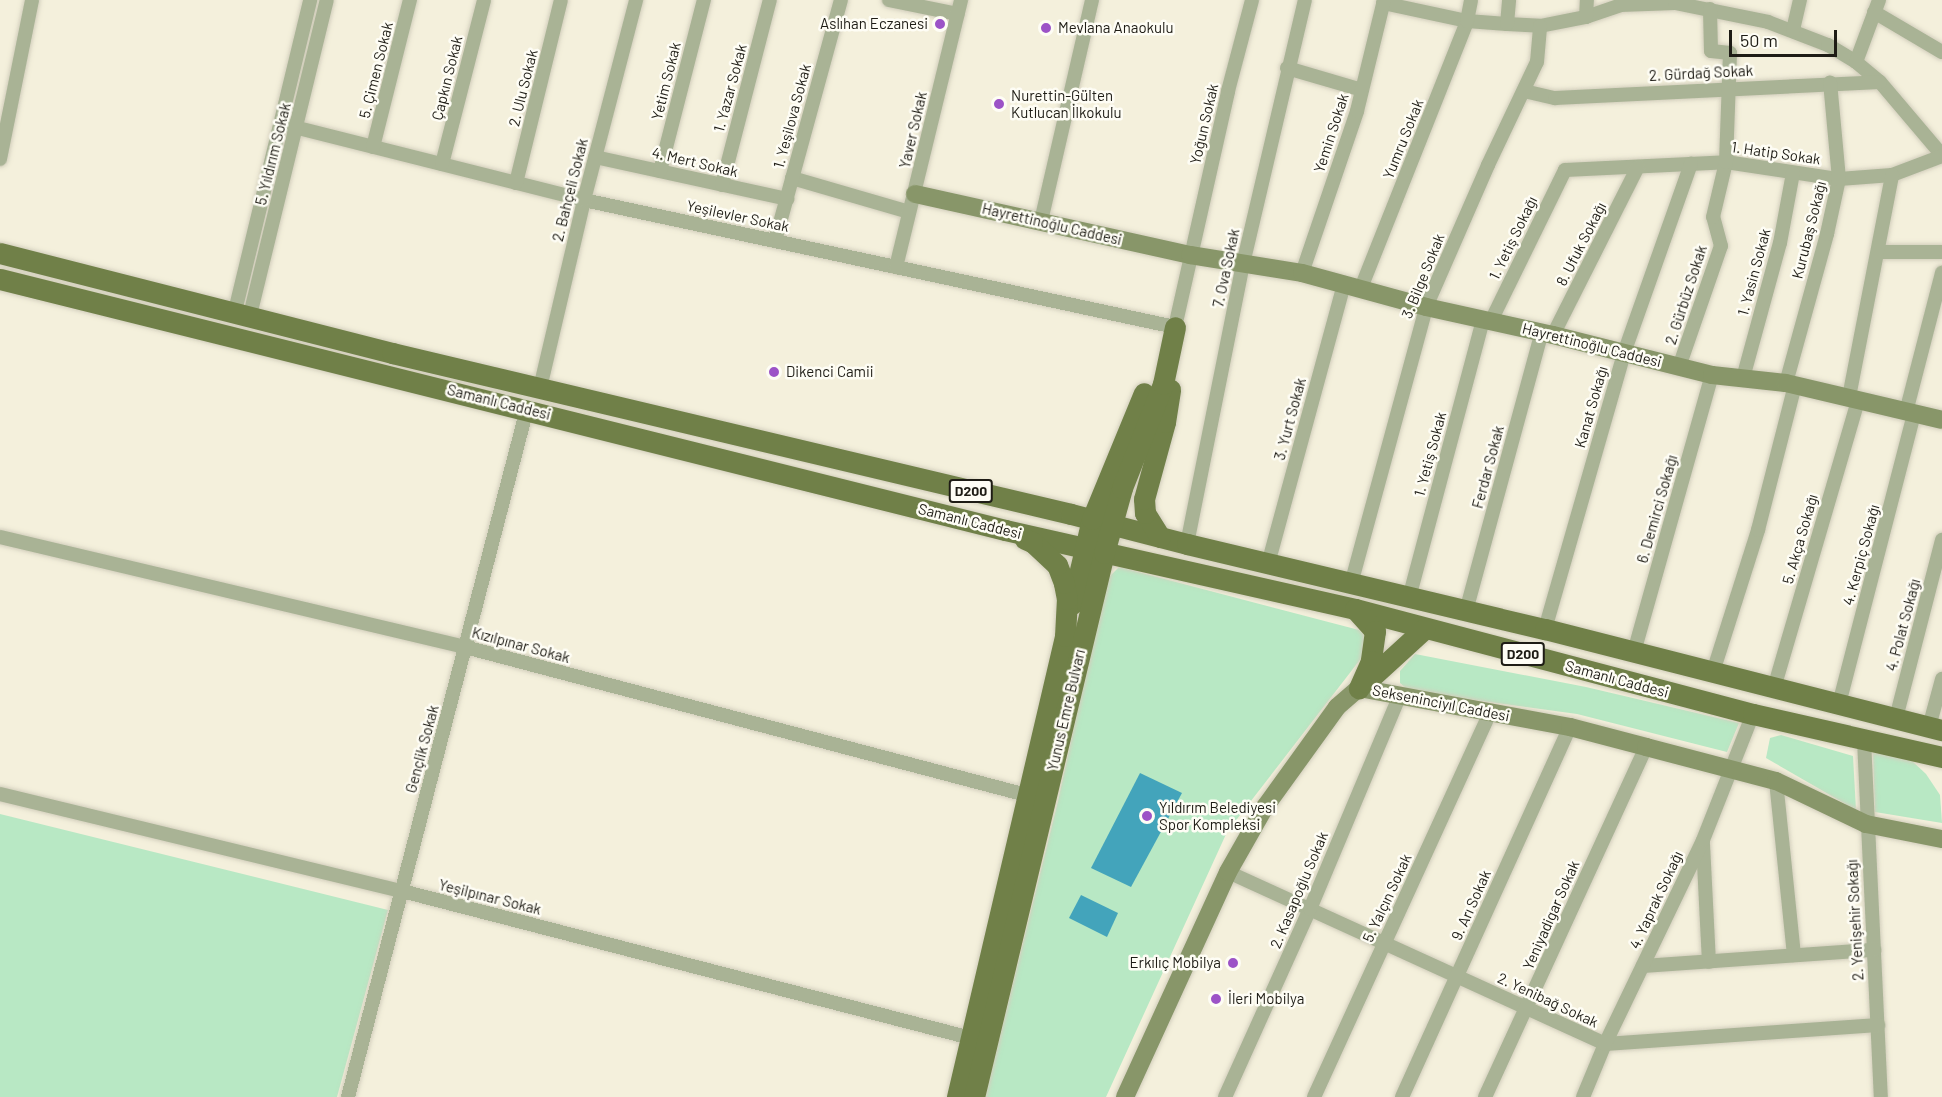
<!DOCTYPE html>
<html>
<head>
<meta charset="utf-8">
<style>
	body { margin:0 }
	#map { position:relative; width:1942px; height:1097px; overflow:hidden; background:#f4f0dc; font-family:Barlow,sans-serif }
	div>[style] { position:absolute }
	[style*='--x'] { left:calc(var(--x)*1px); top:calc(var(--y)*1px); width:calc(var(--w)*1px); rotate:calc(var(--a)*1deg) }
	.green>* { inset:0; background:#b8e8c4 }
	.water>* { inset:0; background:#43a4bb }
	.roads { filter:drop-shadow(0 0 2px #d2cebc) drop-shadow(0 0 2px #d2cebc) }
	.minor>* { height:14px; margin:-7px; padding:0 7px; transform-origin:7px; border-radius:7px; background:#a9b395 }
	.secondary>* { height:18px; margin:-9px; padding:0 9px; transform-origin:9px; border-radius:9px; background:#889669 }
	.primary>* { height:21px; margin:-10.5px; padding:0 10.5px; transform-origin:10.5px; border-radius:10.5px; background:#708048 }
	.dots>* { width:16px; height:16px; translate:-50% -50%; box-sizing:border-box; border:3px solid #fefdf5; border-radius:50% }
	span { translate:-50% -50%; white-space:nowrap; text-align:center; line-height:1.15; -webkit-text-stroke:5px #fefdf5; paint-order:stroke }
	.shield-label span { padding:2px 4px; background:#fefdf5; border:2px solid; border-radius:4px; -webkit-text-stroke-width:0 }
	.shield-label { font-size:14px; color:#1e1c15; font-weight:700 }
	.poi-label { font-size:15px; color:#1e1c15 }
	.right { translate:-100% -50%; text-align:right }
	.left { translate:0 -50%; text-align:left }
	.street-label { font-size:15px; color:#1e1c15 }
	.scale { position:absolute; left:1729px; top:30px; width:108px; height:27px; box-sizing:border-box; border:3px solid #1e1c15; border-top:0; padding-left:8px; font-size:18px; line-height:21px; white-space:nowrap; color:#1e1c15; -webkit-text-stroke:4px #fefdf5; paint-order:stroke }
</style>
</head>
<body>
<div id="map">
	<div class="green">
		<div style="clip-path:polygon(1119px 567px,1359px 630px,1369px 639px,1366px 652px,1227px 832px,1106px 1097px,985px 1097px,1058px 801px,1106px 580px)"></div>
		<div style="clip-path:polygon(1415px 654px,1586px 687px,1739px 723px,1727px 752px,1577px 714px,1424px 693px,1406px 688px,1400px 683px,1400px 671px)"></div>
		<div style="clip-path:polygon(1781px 735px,1853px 756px,1856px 810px,1766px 758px,1770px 738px)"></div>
		<div style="clip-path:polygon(1873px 751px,1910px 759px,1926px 774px,1940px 795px,1942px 823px,1875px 812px)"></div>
		<div style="clip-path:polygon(0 814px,388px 910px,337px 1097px,0 1097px)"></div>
	</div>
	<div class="water">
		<div style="clip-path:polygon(1140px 773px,1182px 793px,1131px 887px,1091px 868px)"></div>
		<div style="clip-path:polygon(1081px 895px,1118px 913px,1107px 937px,1069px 918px)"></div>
	</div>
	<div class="roads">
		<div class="minor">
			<div style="--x:889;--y:0;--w:70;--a:11.5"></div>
			<div style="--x:1383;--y:3;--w:86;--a:12.1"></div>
			<div style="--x:1467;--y:21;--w:40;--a:4.3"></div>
			<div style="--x:1507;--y:24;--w:33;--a:3"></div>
			<div style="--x:1540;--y:26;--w:47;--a:-11.1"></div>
			<div style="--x:1586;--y:17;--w:36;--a:-19"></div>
			<div style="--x:1620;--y:5;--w:55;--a:-2.1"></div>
			<div style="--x:1675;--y:3;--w:95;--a:11.5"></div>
			<div style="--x:1768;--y:22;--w:64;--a:21"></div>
			<div style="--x:1828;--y:45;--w:33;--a:31"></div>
			<div style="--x:1856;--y:62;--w:31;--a:40"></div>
			<div style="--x:1880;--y:82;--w:96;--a:49.7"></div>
			<div style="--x:1874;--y:12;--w:79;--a:30.5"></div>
			<div style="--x:1586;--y:17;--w:17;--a:-87"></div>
			<div style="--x:1507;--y:24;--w:24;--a:-85"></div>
			<div style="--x:1793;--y:30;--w:31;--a:-77"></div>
			<div style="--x:1856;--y:62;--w:66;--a:-69.6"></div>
			<div style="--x:1287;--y:68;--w:78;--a:16.3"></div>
			<div style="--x:1524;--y:91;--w:32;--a:13"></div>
			<div style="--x:1555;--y:98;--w:325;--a:-2.8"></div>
			<div style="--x:282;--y:124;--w:311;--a:14.1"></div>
			<div style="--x:584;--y:200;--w:604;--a:12.13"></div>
			<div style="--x:1175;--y:327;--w:242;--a:-77.3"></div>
			<div style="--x:1228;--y:91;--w:94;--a:-75.2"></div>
			<div style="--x:373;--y:147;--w:152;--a:-75.9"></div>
			<div style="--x:595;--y:157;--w:197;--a:12.3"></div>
			<div style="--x:0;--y:159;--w:162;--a:-78.6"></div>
			<div style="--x:442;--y:164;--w:169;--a:-75.6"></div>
			<div style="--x:660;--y:171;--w:177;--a:-75.6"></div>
			<div style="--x:792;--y:178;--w:122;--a:16.2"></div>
			<div style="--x:516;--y:183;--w:188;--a:-76.2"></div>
			<div style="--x:722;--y:185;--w:191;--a:-75.5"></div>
			<div style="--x:1041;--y:221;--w:227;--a:-77"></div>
			<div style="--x:775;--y:241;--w:250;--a:-74.7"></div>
			<div style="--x:1879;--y:252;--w:63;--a:0"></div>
			<div style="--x:896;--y:267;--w:275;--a:-76.3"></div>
			<div style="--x:1302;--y:273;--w:171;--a:-71.2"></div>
			<div style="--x:1357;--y:111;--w:114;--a:-76.3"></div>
			<div style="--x:1361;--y:288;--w:287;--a:-68.3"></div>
			<div style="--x:1467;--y:21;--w:21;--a:-79"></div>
			<div style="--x:235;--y:311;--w:320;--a:-76.4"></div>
			<div style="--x:250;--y:315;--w:324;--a:-76.3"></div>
			<div style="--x:1491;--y:321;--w:168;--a:-63.9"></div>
			<div style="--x:1565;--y:170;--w:161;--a:-2.8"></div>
			<div style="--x:1726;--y:162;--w:114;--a:8.6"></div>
			<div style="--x:1839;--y:179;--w:53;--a:-4.3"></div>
			<div style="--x:1892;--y:175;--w:53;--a:-20.8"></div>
			<div style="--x:1553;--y:335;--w:188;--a:-63.2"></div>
			<div style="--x:1679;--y:367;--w:128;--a:-70.9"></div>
			<div style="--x:1721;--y:246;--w:30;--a:-105"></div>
			<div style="--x:1713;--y:217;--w:57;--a:-76.7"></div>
			<div style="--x:1726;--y:162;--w:109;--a:-87.9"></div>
			<div style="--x:1730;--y:53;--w:19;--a:-174"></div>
			<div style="--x:1711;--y:51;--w:42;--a:-91.4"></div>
			<div style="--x:1743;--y:378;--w:140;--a:-74.7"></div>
			<div style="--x:1780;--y:243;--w:71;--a:-79.5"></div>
			<div style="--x:1786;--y:383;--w:155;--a:-74.6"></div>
			<div style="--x:1827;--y:234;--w:56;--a:-77.7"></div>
			<div style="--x:1839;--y:179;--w:97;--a:-95.3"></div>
			<div style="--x:540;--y:388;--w:193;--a:-76.8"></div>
			<div style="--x:584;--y:200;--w:207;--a:-75.4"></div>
			<div style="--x:1849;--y:397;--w:226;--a:-79"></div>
			<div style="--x:1906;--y:412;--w:144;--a:-75.5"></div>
			<div style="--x:0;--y:537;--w:478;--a:13.3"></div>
			<div style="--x:465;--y:647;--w:584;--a:14.77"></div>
			<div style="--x:1187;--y:544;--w:286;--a:-78.7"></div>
			<div style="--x:1243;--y:264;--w:271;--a:-76.8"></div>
			<div style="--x:1268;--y:564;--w:290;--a:-74.8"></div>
			<div style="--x:1351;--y:584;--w:287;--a:-74.8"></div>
			<div style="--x:1426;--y:307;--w:155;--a:-66.4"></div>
			<div style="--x:1488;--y:165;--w:114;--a:-64.6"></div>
			<div style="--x:1537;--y:62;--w:36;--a:-85"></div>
			<div style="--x:1409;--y:598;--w:289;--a:-75.1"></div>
			<div style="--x:1466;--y:611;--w:289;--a:-74.8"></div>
			<div style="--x:1545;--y:629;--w:287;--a:-74"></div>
			<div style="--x:1624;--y:353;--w:201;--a:-70.5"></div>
			<div style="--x:1634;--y:652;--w:288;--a:-74.3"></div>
			<div style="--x:1713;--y:672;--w:149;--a:-72.4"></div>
			<div style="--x:1758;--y:530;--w:150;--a:-75.7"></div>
			<div style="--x:1774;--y:688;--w:300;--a:-73.7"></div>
			<div style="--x:1839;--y:704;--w:300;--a:-75.5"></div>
			<div style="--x:1896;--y:718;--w:184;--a:-75.5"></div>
			<div style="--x:1929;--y:727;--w:50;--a:-74.8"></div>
			<div style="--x:1864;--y:740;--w:357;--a:87.3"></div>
			<div style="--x:1776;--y:781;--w:175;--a:84.1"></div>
			<div style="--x:0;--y:794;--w:414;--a:13.6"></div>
			<div style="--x:402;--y:891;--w:588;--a:14.49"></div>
			<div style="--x:1703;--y:844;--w:118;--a:87.1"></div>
			<div style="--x:1228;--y:872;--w:414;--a:24.5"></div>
			<div style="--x:1605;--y:1044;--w:274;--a:-4"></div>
			<div style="--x:1643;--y:966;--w:232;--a:-4"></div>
			<div style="--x:348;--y:1097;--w:711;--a:-75.42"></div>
			<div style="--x:1225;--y:1097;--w:206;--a:-65.7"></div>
			<div style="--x:1310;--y:909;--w:232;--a:-67.2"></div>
			<div style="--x:1314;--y:1097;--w:422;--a:-65.4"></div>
			<div style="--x:1402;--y:1097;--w:406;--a:-65.6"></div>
			<div style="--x:1485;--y:1097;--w:385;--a:-65.3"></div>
			<div style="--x:1583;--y:1097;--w:57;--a:-67.5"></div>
			<div style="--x:1605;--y:1044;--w:226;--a:-64.3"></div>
			<div style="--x:1703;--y:840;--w:136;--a:-68.4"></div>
		</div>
		<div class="secondary">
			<div style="--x:915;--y:194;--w:282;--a:12.5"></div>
			<div style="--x:1190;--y:255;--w:113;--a:9.1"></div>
			<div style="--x:1302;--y:273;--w:129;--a:15.3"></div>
			<div style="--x:1426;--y:307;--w:130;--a:12.4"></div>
			<div style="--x:1553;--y:335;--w:164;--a:14.1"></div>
			<div style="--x:1712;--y:375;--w:74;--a:6.2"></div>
			<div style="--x:1786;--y:383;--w:160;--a:13.3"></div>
			<div style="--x:1125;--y:1097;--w:247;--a:-65.4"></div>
			<div style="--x:1228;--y:872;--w:75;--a:-60.4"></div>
			<div style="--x:1265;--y:807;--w:123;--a:-54.2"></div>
			<div style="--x:1337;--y:707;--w:29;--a:-41"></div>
			<div style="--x:1359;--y:688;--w:215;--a:10.5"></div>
			<div style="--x:1570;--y:727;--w:79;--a:14.7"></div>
			<div style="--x:1646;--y:747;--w:134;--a:14.7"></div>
			<div style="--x:1776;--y:781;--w:100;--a:25.5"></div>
			<div style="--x:1866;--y:824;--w:77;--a:11.2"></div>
		</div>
		<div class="primary">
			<div style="--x:0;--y:253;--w:405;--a:14.3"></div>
			<div style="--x:392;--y:353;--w:698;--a:13.34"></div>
			<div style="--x:1071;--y:514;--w:120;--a:14.5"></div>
			<div style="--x:1187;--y:544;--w:368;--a:13.4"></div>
			<div style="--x:1545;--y:629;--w:410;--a:14.3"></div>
			<div style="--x:0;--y:279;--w:1036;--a:14.02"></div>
			<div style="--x:1005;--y:530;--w:359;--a:12.7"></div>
			<div style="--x:1355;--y:609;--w:412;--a:14.8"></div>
			<div style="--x:1753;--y:714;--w:194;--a:12.8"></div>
			<div style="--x:1160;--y:537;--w:28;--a:-122"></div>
			<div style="--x:1145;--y:513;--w:14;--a:-94"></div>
			<div style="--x:1144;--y:499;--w:80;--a:-74.7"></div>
			<div style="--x:1165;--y:422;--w:33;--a:-81"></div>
			<div style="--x:1072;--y:604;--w:87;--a:-76.8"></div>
			<div style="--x:1092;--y:519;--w:136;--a:-67.6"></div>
			<div style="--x:1355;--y:609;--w:30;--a:48"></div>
			<div style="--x:1375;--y:631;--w:30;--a:98"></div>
			<div style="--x:1371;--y:661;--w:30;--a:114"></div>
			<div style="--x:1366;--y:682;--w:79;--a:-42.4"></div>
			<div style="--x:957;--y:1097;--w:473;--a:-76.8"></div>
			<div style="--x:1065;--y:636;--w:37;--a:-87"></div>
			<div style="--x:1067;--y:599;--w:16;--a:-101"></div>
			<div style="--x:1064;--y:583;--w:19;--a:-111"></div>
			<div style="--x:1057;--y:565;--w:34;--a:-137"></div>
			<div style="--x:1032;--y:542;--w:8;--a:-157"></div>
			<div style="--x:974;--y:1097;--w:559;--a:-76.56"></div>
			<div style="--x:1104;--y:553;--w:67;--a:-74.5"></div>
			<div style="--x:1122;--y:488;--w:112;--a:-68.5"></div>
			<div style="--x:1163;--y:384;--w:58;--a:-78.1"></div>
		</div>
	</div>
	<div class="dots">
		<div style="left:940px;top:24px;background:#9c53c7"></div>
		<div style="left:1046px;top:28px;background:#9c53c7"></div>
		<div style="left:999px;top:104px;background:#9c53c7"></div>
		<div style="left:774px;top:372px;background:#9c53c7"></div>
		<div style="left:1147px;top:816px;background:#9c53c7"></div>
		<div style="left:1233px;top:963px;background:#9c53c7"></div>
		<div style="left:1216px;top:999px;background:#9c53c7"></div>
	</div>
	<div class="shield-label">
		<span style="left:971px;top:491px">D200</span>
		<span style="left:1523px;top:654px">D200</span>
	</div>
	<div class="poi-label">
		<span class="right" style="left:928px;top:24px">Aslıhan Eczanesi</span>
		<span class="left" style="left:1058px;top:28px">Mevlana Anaokulu</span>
		<span class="left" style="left:1011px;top:104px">Nurettin-Gülten<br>Kutlucan İlkokulu</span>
		<span class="left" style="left:786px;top:372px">Dikenci Camii</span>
		<span class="left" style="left:1159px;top:816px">Yıldırım Belediyesi<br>Spor Kompleksi</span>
		<span class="right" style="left:1221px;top:963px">Erkılıç Mobilya</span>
		<span class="left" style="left:1228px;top:999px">İleri Mobilya</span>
	</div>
	<div class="street-label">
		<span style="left:376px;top:70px;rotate:-76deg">5. Çimen Sokak</span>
		<span style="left:1701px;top:73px;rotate:-3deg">2. Gürdağ Sokak</span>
		<span style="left:447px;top:78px;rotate:-76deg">Çapkın Sokak</span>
		<span style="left:666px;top:81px;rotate:-76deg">Yetim Sokak</span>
		<span style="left:523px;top:88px;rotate:-76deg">2. Ulu Sokak</span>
		<span style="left:730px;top:88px;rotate:-75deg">1. Yazar Sokak</span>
		<span style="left:792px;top:116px;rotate:-75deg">1. Yeşilova Sokak</span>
		<span style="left:1204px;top:124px;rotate:-77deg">Yoğun Sokak</span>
		<span style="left:913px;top:130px;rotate:-77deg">Yaver Sokak</span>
		<span style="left:1331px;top:133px;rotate:-72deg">Yemin Sokak</span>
		<span style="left:1403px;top:139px;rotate:-68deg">Yumru Sokak</span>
		<span style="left:1776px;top:153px;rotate:8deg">1. Hatip Sokak</span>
		<span style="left:273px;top:154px;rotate:-76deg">5. Yıldırım Sokak</span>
		<span style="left:695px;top:162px;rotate:13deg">4. Mert Sokak</span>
		<span style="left:570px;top:190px;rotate:-76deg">2. Bahçeli Sokak</span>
		<span style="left:738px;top:216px;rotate:12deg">Yeşilevler Sokak</span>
		<span style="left:1052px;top:224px;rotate:13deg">Hayrettinoğlu Caddesi</span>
		<span style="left:1809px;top:230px;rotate:-76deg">Kurubaş Sokağı</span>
		<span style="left:1513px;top:238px;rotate:-64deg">1. Yetiş Sokağı</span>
		<span style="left:1581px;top:244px;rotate:-63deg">8. Ufuk Sokağı</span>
		<span style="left:1226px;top:268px;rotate:-78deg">7. Ova Sokak</span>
		<span style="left:1754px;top:272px;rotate:-75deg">1. Yasin Sokak</span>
		<span style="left:1423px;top:276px;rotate:-68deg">3. Bilge Sokak</span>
		<span style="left:1686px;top:295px;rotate:-72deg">2. Gürbüz Sokak</span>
		<span style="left:1592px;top:345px;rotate:14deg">Hayrettinoğlu Caddesi</span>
		<span style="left:499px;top:402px;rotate:14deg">Samanlı Caddesi</span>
		<span style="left:1591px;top:407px;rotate:-74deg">Kanat Sokağı</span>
		<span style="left:1290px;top:419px;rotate:-75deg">3. Yurt Sokak</span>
		<span style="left:1430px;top:454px;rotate:-75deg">1. Yetiş Sokak</span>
		<span style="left:1488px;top:467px;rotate:-75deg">Ferdar Sokak</span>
		<span style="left:1657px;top:509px;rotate:-74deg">6. Demirci Sokağı</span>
		<span style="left:970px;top:521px;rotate:14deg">Samanlı Caddesi</span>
		<span style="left:1800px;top:539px;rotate:-74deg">5. Akça Sokağı</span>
		<span style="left:1861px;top:555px;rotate:-75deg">4. Kerpiç Sokağı</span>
		<span style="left:1903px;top:625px;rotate:-75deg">4. Polat Sokağı</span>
		<span style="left:521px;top:645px;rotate:15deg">Kızılpınar Sokak</span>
		<span style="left:1617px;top:679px;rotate:15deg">Samanlı Caddesi</span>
		<span style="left:1441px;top:703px;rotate:11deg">Sekseninciyıl Caddesi</span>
		<span style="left:1066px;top:710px;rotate:-77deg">Yunus Emre Bulvarı</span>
		<span style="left:422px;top:749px;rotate:-75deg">Gençlik Sokak</span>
		<span style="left:1299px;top:890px;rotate:-67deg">2. Kasapoğlu Sokak</span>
		<span style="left:490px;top:897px;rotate:14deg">Yeşilpınar Sokak</span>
		<span style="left:1387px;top:898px;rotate:-65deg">5. Yalçın Sokak</span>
		<span style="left:1656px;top:900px;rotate:-65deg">4. Yaprak Sokağı</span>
		<span style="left:1471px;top:905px;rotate:-66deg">9. Arı Sokak</span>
		<span style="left:1551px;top:915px;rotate:-66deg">Yeniyadigar Sokak</span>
		<span style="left:1855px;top:920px;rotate:-93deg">2. Yenişehir Sokağı</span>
		<span style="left:1548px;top:1000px;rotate:25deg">2. Yenibağ Sokak</span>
	</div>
	<div class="scale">50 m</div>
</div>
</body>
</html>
